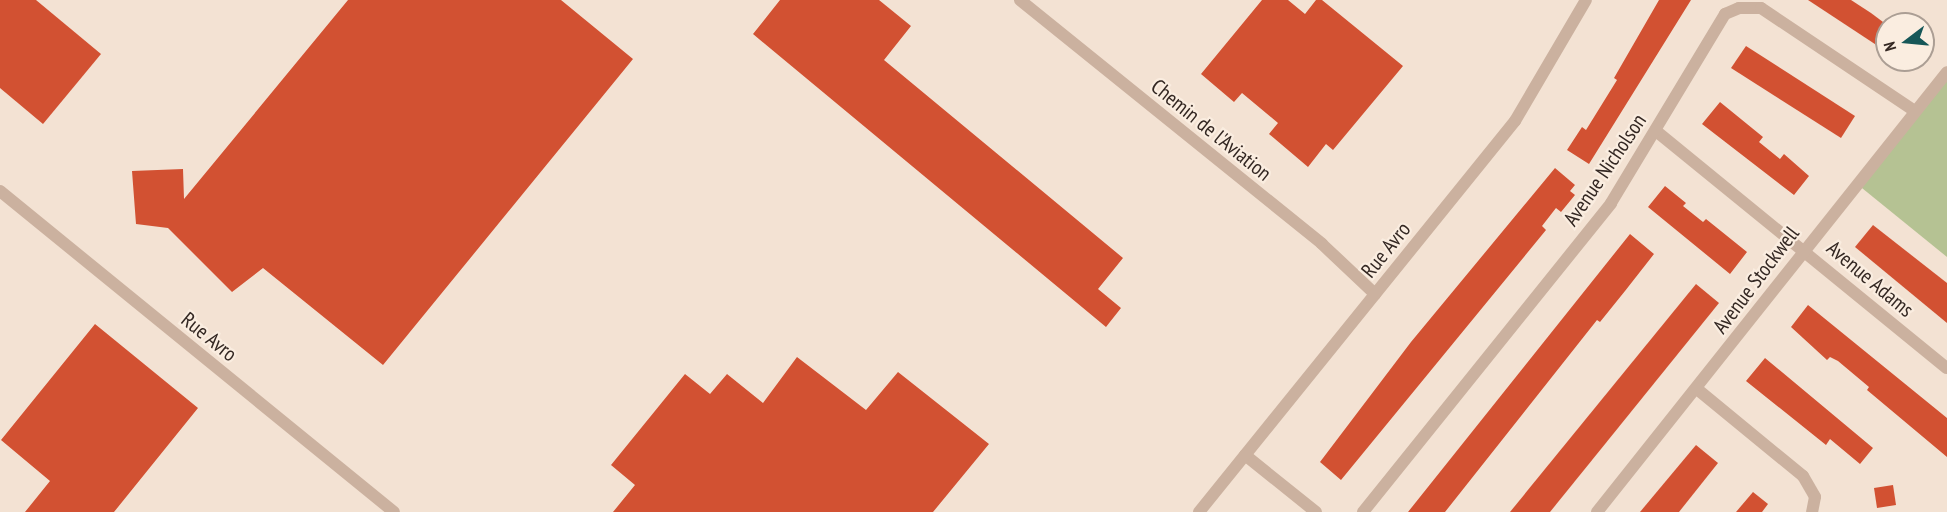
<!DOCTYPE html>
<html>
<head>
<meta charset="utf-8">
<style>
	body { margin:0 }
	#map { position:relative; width:1947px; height:512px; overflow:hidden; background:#f3e2d3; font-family:"PT Sans Narrow",sans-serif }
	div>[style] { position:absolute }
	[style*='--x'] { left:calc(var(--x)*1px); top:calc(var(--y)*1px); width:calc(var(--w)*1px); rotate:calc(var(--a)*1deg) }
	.green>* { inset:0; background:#b5c293 }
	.building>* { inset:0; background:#d25132 }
	.street>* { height:12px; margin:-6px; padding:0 6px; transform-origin:6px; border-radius:6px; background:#cbb19f }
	span { translate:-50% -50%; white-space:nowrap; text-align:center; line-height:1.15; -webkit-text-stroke:4.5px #faede0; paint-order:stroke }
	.street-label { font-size:21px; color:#342823 }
	.north { position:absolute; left:1875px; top:12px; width:60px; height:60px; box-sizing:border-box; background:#faede0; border:2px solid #ab9e94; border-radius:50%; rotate:254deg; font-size:16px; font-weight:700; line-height:24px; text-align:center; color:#342823 }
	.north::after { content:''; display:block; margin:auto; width:21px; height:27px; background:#165758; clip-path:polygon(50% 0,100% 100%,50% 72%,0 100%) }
</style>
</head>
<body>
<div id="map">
	<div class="green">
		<div style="clip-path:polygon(1947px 73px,1947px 257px,1857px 184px)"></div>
	</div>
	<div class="building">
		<div style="clip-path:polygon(0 0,36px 0,101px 54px,43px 124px,0 88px)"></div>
		<div style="clip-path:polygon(348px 0,561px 0,633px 59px,383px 365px,263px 268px,232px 292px,168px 228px,136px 224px,132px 171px,183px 169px,184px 199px)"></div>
		<div style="clip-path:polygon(780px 0,879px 0,911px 26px,884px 60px,1123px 258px,1098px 289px,1121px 308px,1106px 327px,753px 34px)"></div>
		<div style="clip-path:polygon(1262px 0,1288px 0,1305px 14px,1316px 0,1322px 0,1403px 66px,1333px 150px,1326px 144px,1308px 167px,1269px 134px,1278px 123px,1242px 93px,1234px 102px,1201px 74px)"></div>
		<div style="clip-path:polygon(1659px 0,1691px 0,1589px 164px,1567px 150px,1582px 127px,1586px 130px,1617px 80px,1614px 78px)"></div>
		<div style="clip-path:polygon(1808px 0,1851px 0,1871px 13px,1887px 25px,1887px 52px)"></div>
		<div style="clip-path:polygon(1746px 46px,1855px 116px,1841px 138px,1731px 68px)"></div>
		<div style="clip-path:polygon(1720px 102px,1763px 137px,1759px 142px,1780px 159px,1784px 154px,1809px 176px,1794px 195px,1702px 124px)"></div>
		<div style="clip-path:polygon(1555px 168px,1575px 185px,1570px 191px,1575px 195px,1561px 212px,1556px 208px,1542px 226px,1546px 230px,1341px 480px,1320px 462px,1411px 342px)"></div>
		<div style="clip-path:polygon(1665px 186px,1686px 203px,1683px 206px,1703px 222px,1706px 219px,1747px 252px,1730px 274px,1648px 207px)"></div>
		<div style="clip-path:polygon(1873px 225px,1947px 283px,1947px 323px,1855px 247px)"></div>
		<div style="clip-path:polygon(1630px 234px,1654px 254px,1625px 291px,1600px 322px,1597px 320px,1445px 512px,1408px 512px)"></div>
		<div style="clip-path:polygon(1696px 284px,1719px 303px,1601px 449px,1550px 512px,1510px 512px)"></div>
		<div style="clip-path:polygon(1808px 305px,1947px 418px,1947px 457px,1867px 390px,1869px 387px,1838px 361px,1830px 357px,1827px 360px,1791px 327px)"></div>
		<div style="clip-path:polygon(95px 324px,198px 408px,114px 512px,25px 512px,50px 481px,1px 440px)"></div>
		<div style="clip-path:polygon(797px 357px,866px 410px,898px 372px,989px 444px,933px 512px,613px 512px,635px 485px,611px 465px,685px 374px,710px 394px,727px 374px,763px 403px)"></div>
		<div style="clip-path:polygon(1765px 358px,1873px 448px,1860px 464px,1830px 439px,1826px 445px,1746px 381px)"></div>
		<div style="clip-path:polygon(1696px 445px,1718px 463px,1679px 512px,1640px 512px)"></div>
		<div style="clip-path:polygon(1893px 485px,1896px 505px,1877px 508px,1874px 488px)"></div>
		<div style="clip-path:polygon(1753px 492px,1768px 504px,1762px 512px,1736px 512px)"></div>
	</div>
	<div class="street">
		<div style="--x:1020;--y:0;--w:388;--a:38.9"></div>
		<div style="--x:1322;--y:244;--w:73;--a:43.3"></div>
		<div style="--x:1656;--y:131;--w:375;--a:39.2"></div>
		<div style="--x:0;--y:191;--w:508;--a:39.17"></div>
		<div style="--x:1697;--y:389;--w:137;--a:39.4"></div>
		<div style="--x:1803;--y:476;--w:24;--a:60"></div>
		<div style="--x:1815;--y:497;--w:15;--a:101"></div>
		<div style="--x:1245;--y:455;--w:91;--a:38.8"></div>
		<div style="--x:1199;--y:512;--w:503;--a:-51.06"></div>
		<div style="--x:1515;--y:121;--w:140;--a:-59.6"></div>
		<div style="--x:1363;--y:512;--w:396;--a:-51.2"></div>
		<div style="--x:1611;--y:203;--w:221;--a:-58.9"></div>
		<div style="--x:1725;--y:14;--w:15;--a:-23"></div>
		<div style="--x:1739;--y:8;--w:22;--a:0"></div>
		<div style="--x:1761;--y:8;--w:185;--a:33.8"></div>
		<div style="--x:1597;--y:512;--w:562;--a:-51.5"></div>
	</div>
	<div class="street-label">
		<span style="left:1211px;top:130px;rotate:39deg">Chemin de l'Aviation</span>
		<span style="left:1605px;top:170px;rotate:-56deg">Avenue Nicholson</span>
		<span style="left:1386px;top:250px;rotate:-51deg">Rue Avro</span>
		<span style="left:1870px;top:279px;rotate:40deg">Avenue Adams</span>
		<span style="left:1756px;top:280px;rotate:-53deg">Avenue Stockwell</span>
		<span style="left:209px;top:337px;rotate:39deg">Rue Avro</span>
	</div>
	<div class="north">N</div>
</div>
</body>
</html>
